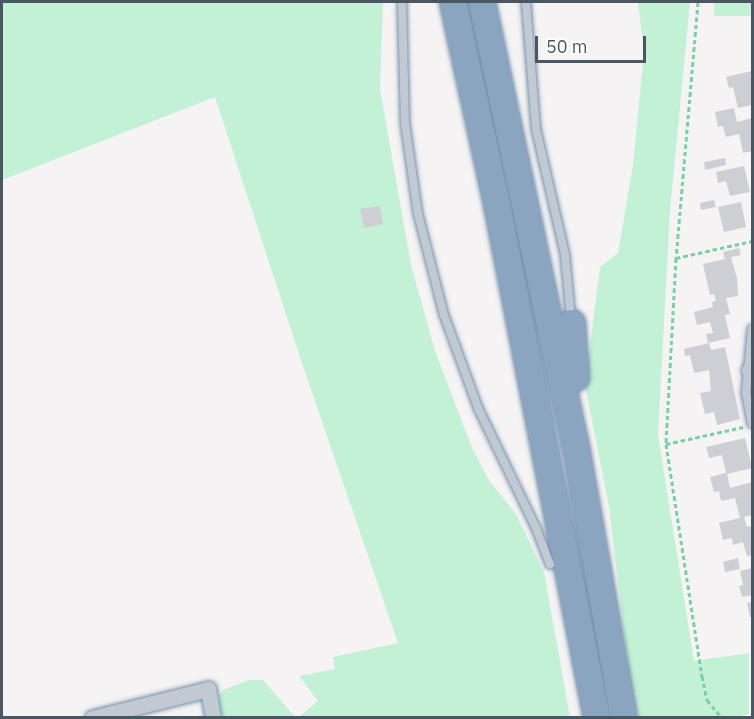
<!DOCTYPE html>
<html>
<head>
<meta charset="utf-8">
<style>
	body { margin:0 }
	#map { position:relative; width:754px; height:719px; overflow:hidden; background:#f5f3f3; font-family:"IBM Plex Sans",sans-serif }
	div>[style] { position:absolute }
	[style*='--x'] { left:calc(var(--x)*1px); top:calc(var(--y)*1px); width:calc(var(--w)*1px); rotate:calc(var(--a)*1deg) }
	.green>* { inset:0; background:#c3f1d5 }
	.building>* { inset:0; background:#cdcfd5 }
	.path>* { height:3px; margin-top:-1.5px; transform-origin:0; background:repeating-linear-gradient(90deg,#7ad0a6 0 4.5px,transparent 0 7.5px) }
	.roads { filter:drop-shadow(0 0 2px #7690ad) drop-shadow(0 0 2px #7690ad) }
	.lane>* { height:8px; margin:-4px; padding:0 4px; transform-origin:4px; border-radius:4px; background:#c1cad2 }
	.street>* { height:15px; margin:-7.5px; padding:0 7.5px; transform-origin:7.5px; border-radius:7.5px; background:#c1cad2 }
	.highway>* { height:26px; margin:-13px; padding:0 13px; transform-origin:13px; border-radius:13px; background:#8ba5c1 }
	span { translate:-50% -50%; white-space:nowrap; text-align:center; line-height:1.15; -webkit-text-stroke:4.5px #fff; paint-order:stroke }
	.frame { position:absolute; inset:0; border:3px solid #4a5661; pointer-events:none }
	.scale { position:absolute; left:535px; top:36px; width:111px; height:27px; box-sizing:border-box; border:3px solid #4a5661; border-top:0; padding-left:8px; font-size:18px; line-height:21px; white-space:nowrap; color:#4a5661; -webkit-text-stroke:4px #fff; paint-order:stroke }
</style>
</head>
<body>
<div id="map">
	<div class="green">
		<div style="clip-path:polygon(2px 2px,383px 2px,380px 89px,411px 265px,435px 351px,472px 448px,490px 482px,516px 514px,544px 572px,570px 717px,299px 717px,318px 701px,299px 676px,335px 669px,333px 657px,398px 643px,301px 360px,215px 97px,2px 180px)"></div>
		<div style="clip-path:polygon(638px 2px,690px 2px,670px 211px,658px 435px,694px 661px,749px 653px,749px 714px,732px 718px,637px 717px,629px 675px,609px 507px,585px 385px,600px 267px,618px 253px,633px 165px,644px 52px)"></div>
		<div style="clip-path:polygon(714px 2px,752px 2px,752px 16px,714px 16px)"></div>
		<div style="clip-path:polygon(249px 680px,263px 680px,295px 717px,221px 717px,219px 695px,223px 690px)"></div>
	</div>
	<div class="building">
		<div style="clip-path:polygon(752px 71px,752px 105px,738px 108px,733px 87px,729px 88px,726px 77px)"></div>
		<div style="clip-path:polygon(734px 108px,737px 122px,752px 118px,752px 151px,743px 153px,739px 134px,726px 137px,723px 126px,718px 127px,715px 112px)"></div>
		<div style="clip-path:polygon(725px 158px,726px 165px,705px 170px,704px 162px)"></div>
		<div style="clip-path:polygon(744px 166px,750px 192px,730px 196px,726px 181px,718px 183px,716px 172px)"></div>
		<div style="clip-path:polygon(714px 200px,716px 207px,701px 210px,700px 203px)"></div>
		<div style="clip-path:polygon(741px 202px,746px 227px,724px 232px,718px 207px)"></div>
		<div style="clip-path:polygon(380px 206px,383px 224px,364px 228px,360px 209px)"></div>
		<div style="clip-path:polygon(739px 248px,741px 255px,731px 257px,737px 278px,738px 296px,726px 298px,730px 314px,725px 315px,730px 338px,708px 343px,706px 334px,713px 333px,710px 322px,697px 325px,694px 312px,713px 307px,712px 302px,716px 301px,714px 294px,710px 295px,703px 264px,725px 259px,723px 252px)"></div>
		<div style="clip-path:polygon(709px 343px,711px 350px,725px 347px,740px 419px,717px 425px,714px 412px,705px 414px,700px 393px,711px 391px,709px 370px,694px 373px,690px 355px,685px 356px,684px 349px)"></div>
		<div style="clip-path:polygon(745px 438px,752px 468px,727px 474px,730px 488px,752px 482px,752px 515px,744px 517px,747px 527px,750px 526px,752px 529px,752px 555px,747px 556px,743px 542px,733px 545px,732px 538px,723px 540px,719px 523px,740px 518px,735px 498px,721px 501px,719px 491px,714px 492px,710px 477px,726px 473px,722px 455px,709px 458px,706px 447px)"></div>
		<div style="clip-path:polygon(738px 558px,740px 569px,725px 572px,723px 562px)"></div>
		<div style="clip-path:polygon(752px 568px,752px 595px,742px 597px,739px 586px,743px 585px,740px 571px)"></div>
		<div style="clip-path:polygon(752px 602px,752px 617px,750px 617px,747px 603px)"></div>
	</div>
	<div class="path">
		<div style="--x:698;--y:2;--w:257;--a:94.9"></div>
		<div style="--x:676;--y:258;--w:186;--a:93.1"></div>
		<div style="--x:666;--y:444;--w:235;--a:81.2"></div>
		<div style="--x:702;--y:676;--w:25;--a:78"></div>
		<div style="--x:707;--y:700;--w:23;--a:50"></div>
		<div style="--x:676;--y:258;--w:78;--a:-12.6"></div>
		<div style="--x:666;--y:444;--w:79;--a:-12.4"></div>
	</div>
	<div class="roads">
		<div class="lane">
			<div style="--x:402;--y:2;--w:121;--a:88.6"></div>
			<div style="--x:405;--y:123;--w:92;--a:81.9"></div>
			<div style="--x:418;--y:214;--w:104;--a:75.6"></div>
			<div style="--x:444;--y:315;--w:99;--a:69.9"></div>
			<div style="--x:478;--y:408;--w:133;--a:64.2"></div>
			<div style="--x:536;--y:528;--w:39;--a:69"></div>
			<div style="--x:526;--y:2;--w:127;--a:85.5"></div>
			<div style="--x:536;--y:129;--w:129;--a:77"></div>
			<div style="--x:565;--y:255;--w:63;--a:84.6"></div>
			<div style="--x:752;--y:329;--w:64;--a:95.4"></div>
			<div style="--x:746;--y:393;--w:31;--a:79"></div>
		</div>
		<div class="street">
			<div style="--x:749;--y:370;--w:3;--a:-18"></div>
			<div style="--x:92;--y:718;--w:120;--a:-14"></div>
			<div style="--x:208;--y:689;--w:29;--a:80"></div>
		</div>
		<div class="highway">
			<div style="--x:453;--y:2;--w:202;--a:77.7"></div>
			<div style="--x:496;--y:199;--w:529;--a:78.99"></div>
			<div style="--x:482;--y:2;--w:455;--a:78.1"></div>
			<div style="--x:576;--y:447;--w:275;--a:80"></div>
			<div style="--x:572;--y:323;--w:55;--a:85.8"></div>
		</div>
	</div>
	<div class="frame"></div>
	<div class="scale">50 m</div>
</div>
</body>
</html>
